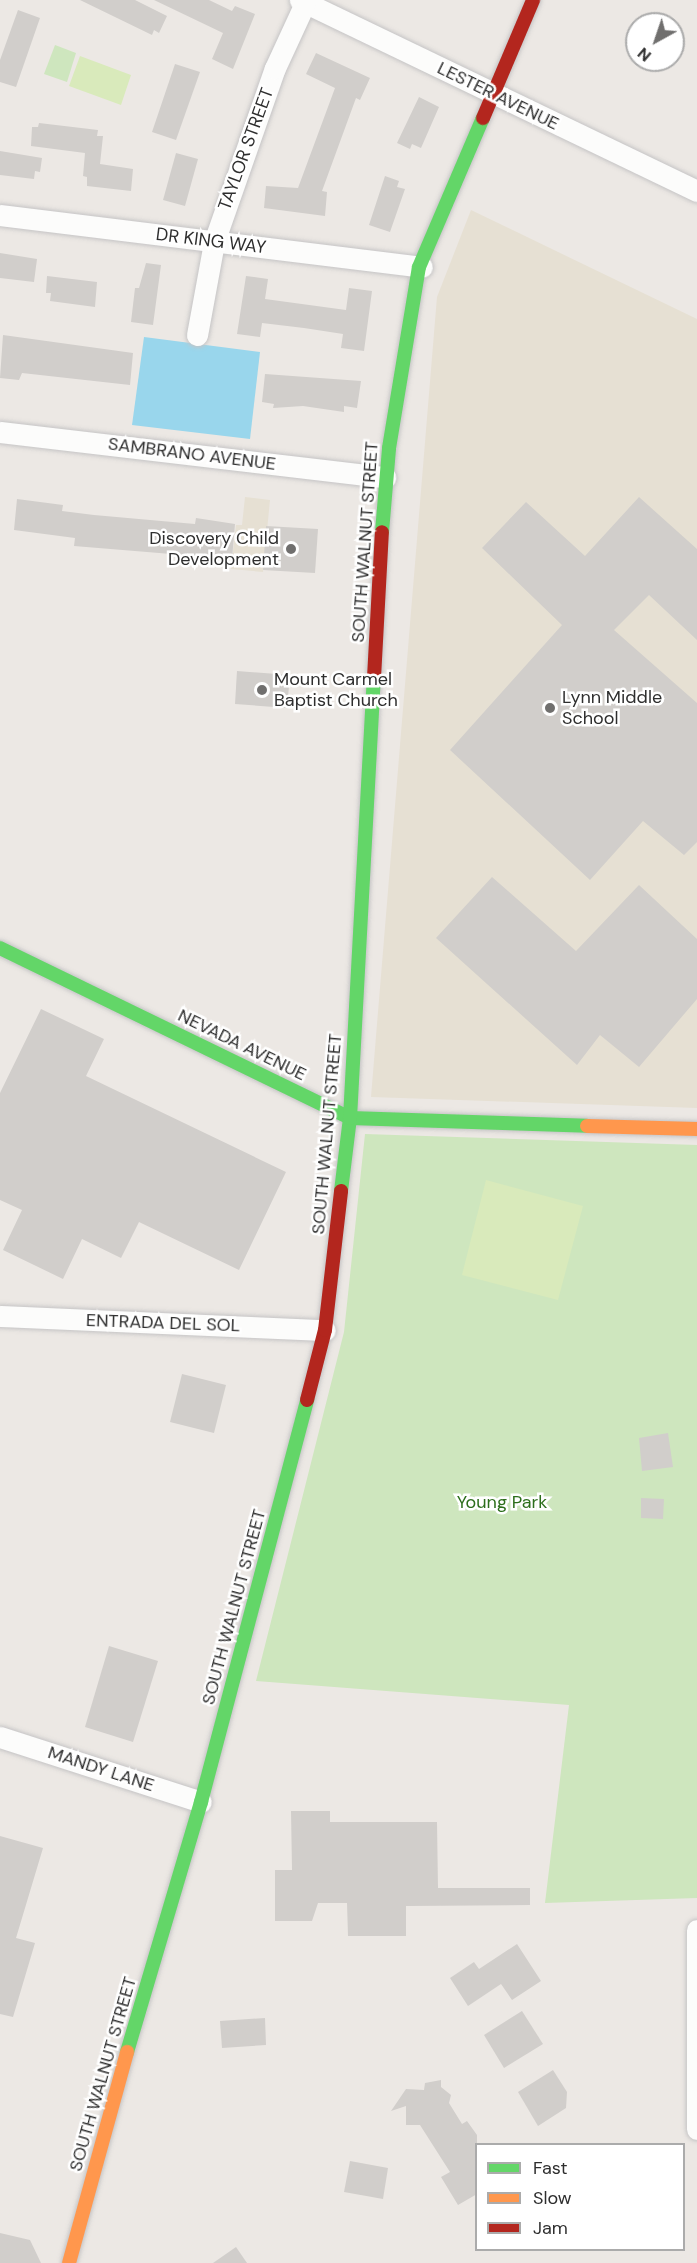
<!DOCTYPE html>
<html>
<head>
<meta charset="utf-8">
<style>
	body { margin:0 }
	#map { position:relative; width:697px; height:2263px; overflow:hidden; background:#ece8e4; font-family:"DM Sans",sans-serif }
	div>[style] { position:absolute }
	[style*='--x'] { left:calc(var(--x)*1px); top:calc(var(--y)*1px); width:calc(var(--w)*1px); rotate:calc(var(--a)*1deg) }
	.education>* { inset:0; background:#e6e0d3 }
	.green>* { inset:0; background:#cee6be }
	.pitch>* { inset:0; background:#d9eabb }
	.water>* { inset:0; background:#99d6ec }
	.building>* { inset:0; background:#d1cecb }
	.roads { filter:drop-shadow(0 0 2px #c5c4c5) drop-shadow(0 0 2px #c5c4c5) }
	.street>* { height:21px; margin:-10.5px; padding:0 10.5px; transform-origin:10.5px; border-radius:10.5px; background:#fcfcfb }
	.fast>* { height:14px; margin:-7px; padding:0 7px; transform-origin:7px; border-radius:7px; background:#63d668 }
	.slow>* { height:14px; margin:-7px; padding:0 7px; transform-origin:7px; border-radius:7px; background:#ff974d }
	.jam>* { height:14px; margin:-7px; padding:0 7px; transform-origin:7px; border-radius:7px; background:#b3261e }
	.dots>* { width:16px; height:16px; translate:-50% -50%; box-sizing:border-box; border:3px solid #fff; border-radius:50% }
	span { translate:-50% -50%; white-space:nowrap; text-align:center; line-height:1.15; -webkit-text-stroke:5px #fff; paint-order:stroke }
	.street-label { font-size:18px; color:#2e2e2e }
	.poi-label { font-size:18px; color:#2e2e2e }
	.right { translate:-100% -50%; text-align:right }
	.left { translate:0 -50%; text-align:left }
	.park-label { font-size:18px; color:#2c6e1b }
	.legend { position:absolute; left:475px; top:2143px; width:210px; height:108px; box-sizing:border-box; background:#fff; border:2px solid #ababab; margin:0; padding:8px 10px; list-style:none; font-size:18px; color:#2e2e2e }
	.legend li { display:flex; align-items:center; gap:12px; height:30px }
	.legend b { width:30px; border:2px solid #ababab }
	.north { position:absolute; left:625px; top:12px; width:60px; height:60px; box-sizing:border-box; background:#fff; border:2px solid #ababab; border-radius:50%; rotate:220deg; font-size:16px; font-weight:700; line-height:24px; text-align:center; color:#2e2e2e }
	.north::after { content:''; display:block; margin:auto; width:21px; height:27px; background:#706f6e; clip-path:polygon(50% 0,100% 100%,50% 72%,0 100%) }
</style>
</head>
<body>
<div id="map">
	<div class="education">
		<div style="clip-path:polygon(471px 210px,697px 319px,697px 1108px,371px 1097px,437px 297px)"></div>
		<div style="clip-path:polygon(245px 497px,270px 500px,263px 572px,231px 569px,236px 525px,242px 525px)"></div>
	</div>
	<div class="green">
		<div style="clip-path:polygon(55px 45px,76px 53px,67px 82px,44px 74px)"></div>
		<div style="clip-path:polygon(365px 1134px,697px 1145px,697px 1898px,545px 1903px,569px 1705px,256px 1681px,344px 1332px)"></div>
	</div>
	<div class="pitch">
		<div style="clip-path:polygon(80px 56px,131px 75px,121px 105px,69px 86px)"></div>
		<div style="clip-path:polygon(486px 1180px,583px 1206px,558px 1300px,462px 1275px)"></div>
	</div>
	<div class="water">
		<div style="clip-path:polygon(144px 337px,260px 352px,250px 439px,132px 425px)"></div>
	</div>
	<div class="building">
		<div style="clip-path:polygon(80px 0,135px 0,167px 16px,159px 33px,154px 30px,152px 35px)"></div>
		<div style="clip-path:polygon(154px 0,209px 0,232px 11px,235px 6px,255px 14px,233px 69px,212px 59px,223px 33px)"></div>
		<div style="clip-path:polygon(18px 10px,40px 18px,16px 87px,0 82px,0 60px)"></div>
		<div style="clip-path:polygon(316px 53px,370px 78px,360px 100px,356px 98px,322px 191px,327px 192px,325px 216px,264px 208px,266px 186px,298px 188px,335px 88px,306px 74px)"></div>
		<div style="clip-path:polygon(175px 64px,200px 72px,176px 140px,152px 132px)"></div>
		<div style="clip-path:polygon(419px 97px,439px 107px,421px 148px,412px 144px,410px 149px,397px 143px)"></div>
		<div style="clip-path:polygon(39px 123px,98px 130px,97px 136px,103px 136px,100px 164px,133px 169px,131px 191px,87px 186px,87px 177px,83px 176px,85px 153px,31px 146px,32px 127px,38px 127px)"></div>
		<div style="clip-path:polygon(0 151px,42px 158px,40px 172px,35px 171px,34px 179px,0 175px)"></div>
		<div style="clip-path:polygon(176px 153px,198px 159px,185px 206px,163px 200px)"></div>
		<div style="clip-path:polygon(385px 176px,399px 181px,397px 187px,405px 189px,390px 232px,369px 225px)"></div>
		<div style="clip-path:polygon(0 253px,37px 259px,34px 282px,0 278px)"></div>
		<div style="clip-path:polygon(146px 263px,161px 265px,153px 325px,131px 322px,135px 288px,139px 288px)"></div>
		<div style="clip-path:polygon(47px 276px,97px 282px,95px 307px,50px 301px,51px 293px,46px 293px)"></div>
		<div style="clip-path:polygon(246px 276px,268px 279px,265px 299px,346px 310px,349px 288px,372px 291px,364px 351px,341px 348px,343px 334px,304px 328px,262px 323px,260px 337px,237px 334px)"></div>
		<div style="clip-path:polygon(3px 335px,133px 353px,130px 385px,22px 373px,19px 380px,0 378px)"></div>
		<div style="clip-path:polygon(265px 374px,361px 381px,357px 408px,344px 406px,344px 412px,303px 406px,273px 408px,274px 404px,262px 402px)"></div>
		<div style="clip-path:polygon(639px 497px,697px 549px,697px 640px,649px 595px,614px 630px,697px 703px,697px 842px,684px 855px,643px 821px,590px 880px,450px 750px,562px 625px,482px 548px,526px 502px,585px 556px)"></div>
		<div style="clip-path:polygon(17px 499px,63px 505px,62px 511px,94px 515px,195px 524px,196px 518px,235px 524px,232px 559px,74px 546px,75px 538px,14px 530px)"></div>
		<div style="clip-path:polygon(266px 526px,318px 529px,315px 573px,263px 570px)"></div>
		<div style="clip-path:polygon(237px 671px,290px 675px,287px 708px,235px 704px)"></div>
		<div style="clip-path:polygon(492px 877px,576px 951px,639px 885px,697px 939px,697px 999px,639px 1067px,600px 1035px,577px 1065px,436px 938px)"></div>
		<div style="clip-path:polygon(41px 1009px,104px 1039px,86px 1076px,286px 1172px,239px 1270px,139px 1222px,121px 1258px,82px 1239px,63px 1279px,3px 1250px,22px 1210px,0 1200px,0 1093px)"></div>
		<div style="clip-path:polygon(182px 1374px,226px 1385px,214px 1433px,170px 1422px)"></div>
		<div style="clip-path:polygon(668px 1433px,673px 1467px,642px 1471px,639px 1438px)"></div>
		<div style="clip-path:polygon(641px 1498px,664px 1499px,663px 1519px,641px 1518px)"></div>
		<div style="clip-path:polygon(109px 1646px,158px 1661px,133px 1742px,85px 1727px)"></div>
		<div style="clip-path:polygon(291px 1811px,330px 1811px,330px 1822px,437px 1822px,438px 1888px,530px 1888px,530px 1905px,406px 1906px,406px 1936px,348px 1936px,347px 1903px,318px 1903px,312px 1921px,275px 1921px,275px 1870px,292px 1870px)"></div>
		<div style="clip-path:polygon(0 1836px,43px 1848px,16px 1938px,35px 1943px,13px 2017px,0 2014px)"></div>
		<div style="clip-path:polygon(517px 1944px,541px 1981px,512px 2000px,501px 1984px,468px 2006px,450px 1978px,474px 1962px,479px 1969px)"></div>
		<div style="clip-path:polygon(522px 2011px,543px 2044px,504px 2068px,484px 2035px)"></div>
		<div style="clip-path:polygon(265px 2018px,266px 2045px,222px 2048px,220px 2021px)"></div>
		<div style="clip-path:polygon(553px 2070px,567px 2092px,566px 2108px,538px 2126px,518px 2092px)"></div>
		<div style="clip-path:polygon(441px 2080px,441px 2087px,451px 2095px,449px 2103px,462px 2124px,467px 2121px,477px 2135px,477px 2194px,458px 2205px,441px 2177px,450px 2172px,420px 2125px,406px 2125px,406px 2106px,391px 2111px,406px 2089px,424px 2090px,425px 2083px)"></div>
		<div style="clip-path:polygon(350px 2161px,388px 2168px,383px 2199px,344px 2192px)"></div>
		<div style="clip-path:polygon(0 2233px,30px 2240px,41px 2263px,0 2263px)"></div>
		<div style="clip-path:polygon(236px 2247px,247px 2263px,213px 2263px)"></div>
	</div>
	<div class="roads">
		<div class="street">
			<div style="--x:300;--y:0;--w:441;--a:25.7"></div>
			<div style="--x:0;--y:215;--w:425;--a:7"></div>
			<div style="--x:197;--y:335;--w:95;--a:-79.6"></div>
			<div style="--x:214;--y:242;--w:184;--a:-70.7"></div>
			<div style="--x:275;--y:68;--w:72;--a:-65.2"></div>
			<div style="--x:0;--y:432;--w:388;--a:6.7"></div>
			<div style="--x:0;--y:1316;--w:325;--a:2.5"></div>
			<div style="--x:0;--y:1737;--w:211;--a:17.9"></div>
			<div style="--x:697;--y:1930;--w:199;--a:90"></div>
		</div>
		<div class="fast">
			<div style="--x:382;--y:532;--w:84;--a:-85.2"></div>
			<div style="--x:389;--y:448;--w:183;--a:-80.6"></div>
			<div style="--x:419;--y:267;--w:162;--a:-66.8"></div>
			<div style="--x:0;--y:948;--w:389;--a:25.9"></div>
			<div style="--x:350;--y:1118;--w:237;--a:1.9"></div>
			<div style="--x:341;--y:1191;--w:74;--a:-83"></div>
			<div style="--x:350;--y:1118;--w:441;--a:-86.9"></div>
			<div style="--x:127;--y:2052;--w:261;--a:-73.5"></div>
			<div style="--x:201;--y:1802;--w:416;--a:-75.2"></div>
		</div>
		<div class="slow">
			<div style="--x:587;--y:1126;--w:110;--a:1.6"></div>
			<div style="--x:69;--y:2263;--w:219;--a:-74.6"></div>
		</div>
		<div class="jam">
			<div style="--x:483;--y:118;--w:128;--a:-67"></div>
			<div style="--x:374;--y:678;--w:146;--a:-86.9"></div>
			<div style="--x:307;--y:1400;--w:72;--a:-75.6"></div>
			<div style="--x:325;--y:1330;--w:140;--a:-83.4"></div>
		</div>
	</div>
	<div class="dots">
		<div style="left:291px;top:549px;background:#706f6e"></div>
		<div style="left:262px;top:690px;background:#706f6e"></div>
		<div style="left:550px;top:708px;background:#706f6e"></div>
	</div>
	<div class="street-label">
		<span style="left:498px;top:96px;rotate:26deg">LESTER AVENUE</span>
		<span style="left:246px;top:149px;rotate:-70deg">TAYLOR STREET</span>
		<span style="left:211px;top:241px;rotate:7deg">DR KING WAY</span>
		<span style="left:192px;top:454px;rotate:7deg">SAMBRANO AVENUE</span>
		<span style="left:365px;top:542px;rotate:-86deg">SOUTH WALNUT STREET</span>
		<span style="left:242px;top:1045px;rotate:26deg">NEVADA AVENUE</span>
		<span style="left:327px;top:1134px;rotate:-85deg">SOUTH WALNUT STREET</span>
		<span style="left:163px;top:1323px;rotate:2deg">ENTRADA DEL SOL</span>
		<span style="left:234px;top:1607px;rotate:-75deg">SOUTH WALNUT STREET</span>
		<span style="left:101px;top:1769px;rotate:18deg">MANDY LANE</span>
		<span style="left:103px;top:2074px;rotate:-74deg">SOUTH WALNUT STREET</span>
	</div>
	<div class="poi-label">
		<span class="right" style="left:279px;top:549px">Discovery Child<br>Development</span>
		<span class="left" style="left:274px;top:690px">Mount Carmel<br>Baptist Church</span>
		<span class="left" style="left:562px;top:708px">Lynn Middle<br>School</span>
	</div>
	<div class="park-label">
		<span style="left:502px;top:1502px">Young Park</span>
	</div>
	<ul class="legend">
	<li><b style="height:8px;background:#63d668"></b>Fast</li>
	<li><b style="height:8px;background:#ff974d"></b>Slow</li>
	<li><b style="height:8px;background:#b3261e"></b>Jam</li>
	</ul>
	<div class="north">N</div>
</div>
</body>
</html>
